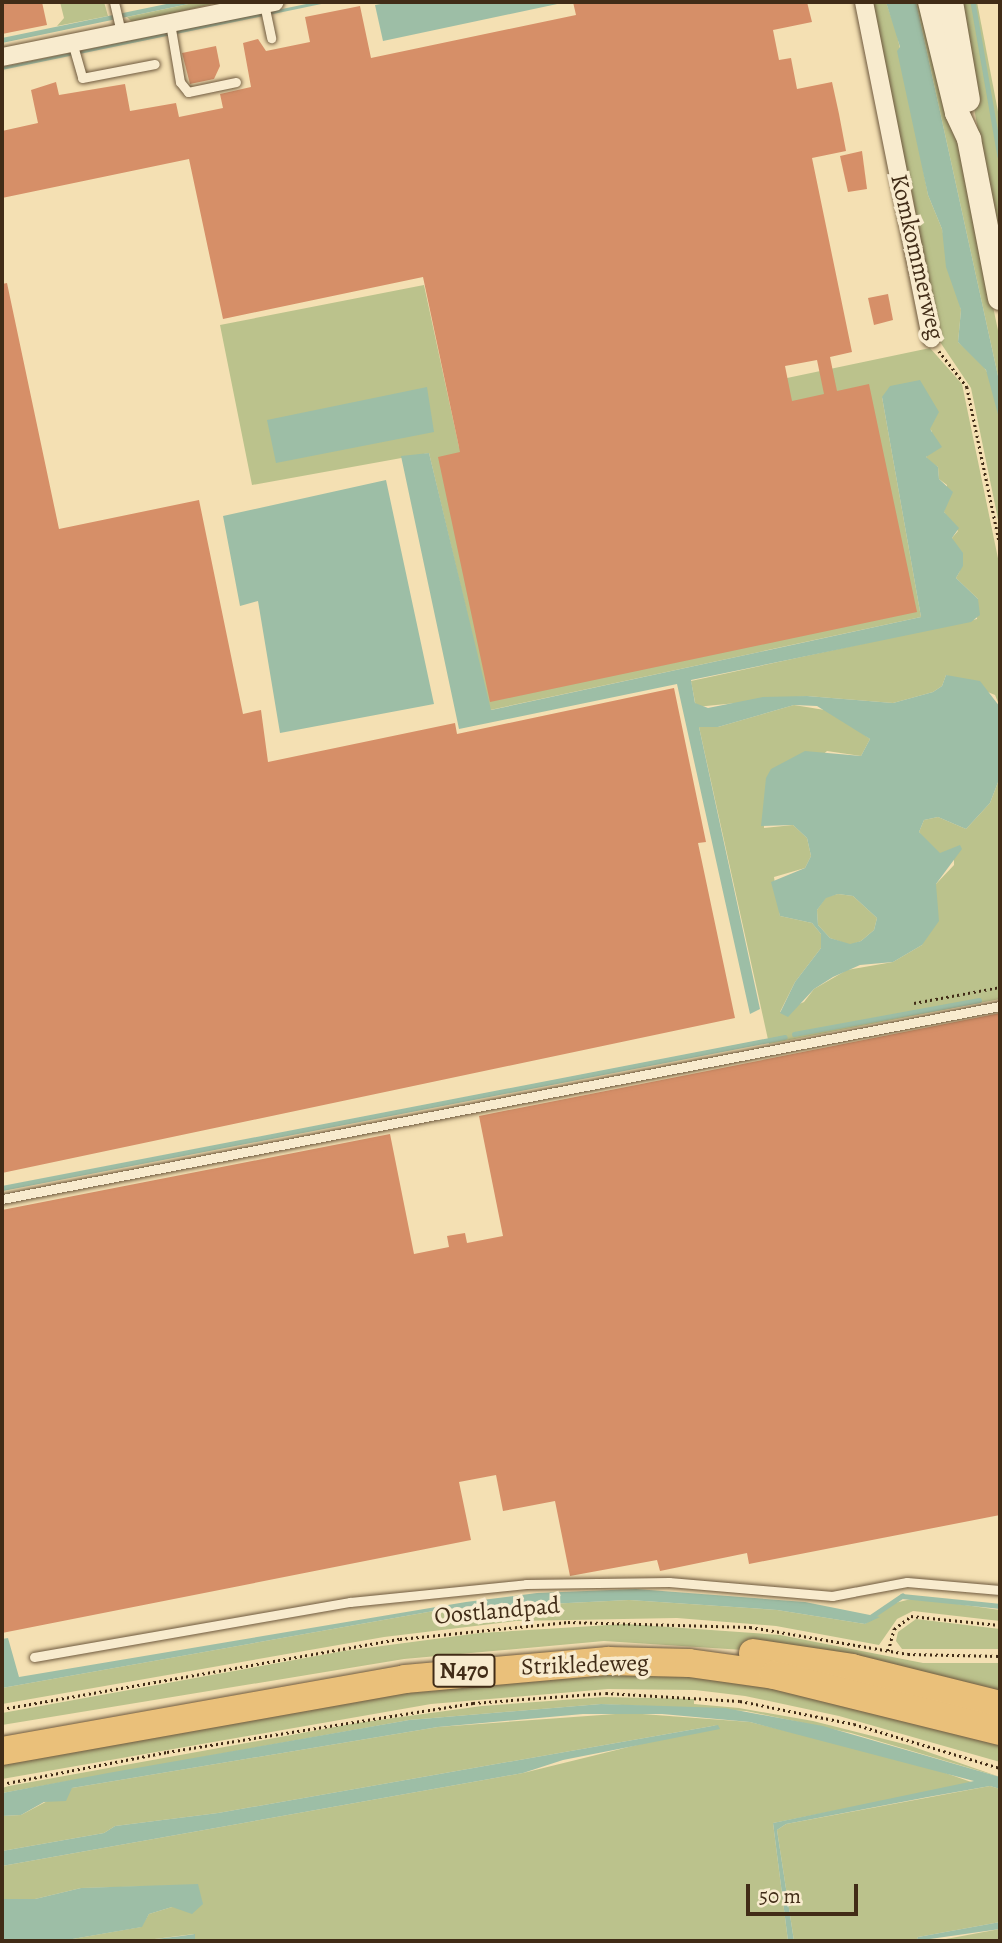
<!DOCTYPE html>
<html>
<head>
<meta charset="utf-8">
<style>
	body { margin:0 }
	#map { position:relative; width:1002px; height:1943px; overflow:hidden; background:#f4e0b3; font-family:Alegreya,serif }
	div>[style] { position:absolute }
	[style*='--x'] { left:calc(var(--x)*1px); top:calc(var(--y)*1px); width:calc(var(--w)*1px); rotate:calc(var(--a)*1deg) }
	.green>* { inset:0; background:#bbc28c }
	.water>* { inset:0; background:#9dbea6 }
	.stream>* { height:4.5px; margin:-2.25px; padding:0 2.25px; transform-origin:2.25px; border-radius:2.25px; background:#9dbea6 }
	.building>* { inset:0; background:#d68f68 }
	.path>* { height:2.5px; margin-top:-1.25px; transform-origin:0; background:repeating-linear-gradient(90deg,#412c17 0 2px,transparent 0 5.5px) }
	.roads { filter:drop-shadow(0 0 2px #6e593e) drop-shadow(0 0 2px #6e593e) }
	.service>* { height:9px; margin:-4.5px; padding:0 4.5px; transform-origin:4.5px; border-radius:4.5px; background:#f8ebce }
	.minor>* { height:18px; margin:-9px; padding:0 9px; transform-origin:9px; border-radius:9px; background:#f8ebce }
	.secondary>* { height:24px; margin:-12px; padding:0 12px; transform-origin:12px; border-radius:12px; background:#f8ebce }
	.primary>* { height:28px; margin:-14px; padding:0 14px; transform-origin:14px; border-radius:14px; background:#eac07a }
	span { translate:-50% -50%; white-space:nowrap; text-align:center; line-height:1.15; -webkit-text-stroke:7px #f8ebce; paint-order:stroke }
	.shield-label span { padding:2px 5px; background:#f8ebce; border:2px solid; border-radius:5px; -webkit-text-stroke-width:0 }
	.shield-label { font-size:23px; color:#412c17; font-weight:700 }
	.street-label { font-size:24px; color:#412c17 }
	.frame { position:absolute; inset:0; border:4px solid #412c17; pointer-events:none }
	.scale { position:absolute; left:746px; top:1884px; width:112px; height:32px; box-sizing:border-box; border:4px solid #412c17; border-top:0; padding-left:9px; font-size:21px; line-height:24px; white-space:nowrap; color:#412c17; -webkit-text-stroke:5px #f8ebce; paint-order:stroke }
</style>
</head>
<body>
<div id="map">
	<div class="green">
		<div style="clip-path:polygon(60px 2px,104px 2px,108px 16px,57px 26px,64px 18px)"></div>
		<div style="clip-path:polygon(198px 2px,220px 2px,133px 23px,127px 17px)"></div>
		<div style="clip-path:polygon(868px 2px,886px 2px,897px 34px,928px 195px,942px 229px,961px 310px,958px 342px,981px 362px,991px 379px,1000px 422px,1000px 529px,971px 388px,936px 336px,911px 187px,906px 181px)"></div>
		<div style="clip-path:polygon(916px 2px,925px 2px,963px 163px,1000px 340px,1000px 385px)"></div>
		<div style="clip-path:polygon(955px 2px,977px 2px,1000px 122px,1000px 253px)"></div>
		<div style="clip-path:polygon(424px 285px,459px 447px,930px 348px,962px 384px,1000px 568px,1000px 707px,995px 695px,946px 675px,942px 686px,933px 692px,893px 703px,807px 696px,696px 707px,691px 681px,977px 619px,978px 599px,956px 578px,960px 571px,952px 538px,958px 531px,944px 512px,947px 485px,939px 479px,938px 467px,926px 459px,932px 431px,882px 397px,921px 617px,490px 710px,429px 453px,252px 485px,220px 325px)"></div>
		<div style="clip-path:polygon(794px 705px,831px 711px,870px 739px,861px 756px,827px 751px,764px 805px,764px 828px,793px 825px,807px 838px,811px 856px,805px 868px,774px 877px,780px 916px,812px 923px,821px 934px,821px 948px,795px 982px,780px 1012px,804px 1002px,814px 989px,847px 970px,893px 962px,922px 945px,936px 884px,954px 865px,954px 850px,940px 854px,928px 845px,919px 832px,924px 820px,938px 817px,966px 829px,990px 803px,1000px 777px,1000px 999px,769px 1044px,699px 727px,718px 727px)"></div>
		<div style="clip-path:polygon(838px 894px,853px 896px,877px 918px,874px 930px,861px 941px,850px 945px,830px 938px,818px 925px,817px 910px,826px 897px)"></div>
		<div style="clip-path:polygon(915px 1598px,1000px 1610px,1000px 1621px,913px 1611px,897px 1619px,879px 1645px,776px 1626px,677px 1618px,516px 1621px,384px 1637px,2px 1704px,2px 1688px,445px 1609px,629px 1600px,777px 1610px,865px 1624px,895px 1603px)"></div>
		<div style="clip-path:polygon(916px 1619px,1000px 1629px,1000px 1649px,902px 1649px,896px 1641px,898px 1632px)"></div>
		<div style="clip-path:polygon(626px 1624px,780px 1635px,923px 1663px,1000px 1663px,1000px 1696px,759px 1651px,604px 1641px,404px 1659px,2px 1725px,2px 1713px,344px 1651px,480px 1633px)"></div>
		<div style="clip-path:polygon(703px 1670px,1000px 1739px,1000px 1762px,839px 1716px,745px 1696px,695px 1690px,608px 1689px,431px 1704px,2px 1779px,2px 1757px,474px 1676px)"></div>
		<div style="clip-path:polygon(604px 1697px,694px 1699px,694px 1704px,739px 1708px,813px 1721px,908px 1745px,1000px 1777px,851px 1733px,746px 1711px,601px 1704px,409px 1720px,2px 1793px,2px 1788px,9px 1786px,357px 1723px,482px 1706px)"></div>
		<div style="clip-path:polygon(629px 1713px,750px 1722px,917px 1763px,974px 1783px,773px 1823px,788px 1941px,195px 1941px,194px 1934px,139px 1941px,61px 1941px,141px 1927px,149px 1914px,172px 1907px,198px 1885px,81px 1888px,35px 1899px,2px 1899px,2px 1866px,523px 1773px,718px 1725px,218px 1813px,115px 1826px,104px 1833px,2px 1851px,2px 1816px,21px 1815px,72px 1788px,438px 1727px)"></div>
		<div style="clip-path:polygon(990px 1786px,1000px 1789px,1000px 1922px,918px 1937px,916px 1941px,794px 1941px,777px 1830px,786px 1824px)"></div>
		<div style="clip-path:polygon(1000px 1929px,1000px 1941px,935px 1941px)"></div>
	</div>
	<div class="water">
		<div style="clip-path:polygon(176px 2px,198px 2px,2px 43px,2px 38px)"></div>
		<div style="clip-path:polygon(316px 2px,331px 2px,2px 70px,2px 67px)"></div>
		<div style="clip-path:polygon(392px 2px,561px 2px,562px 3px,383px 41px,375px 5px)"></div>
		<div style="clip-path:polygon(886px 2px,916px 2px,1000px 385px,1000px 422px,986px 370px,958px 342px,961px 310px,946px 267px,942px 229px,928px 195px,897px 51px,900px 47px)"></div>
		<div style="clip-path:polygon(evenodd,920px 380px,939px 412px,930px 429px,942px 447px,926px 457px,938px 467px,939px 479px,953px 492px,944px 512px,959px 528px,952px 538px,963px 553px,963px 566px,956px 578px,978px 599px,980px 615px,971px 622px,691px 680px,695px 703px,708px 708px,763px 697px,807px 696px,893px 703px,933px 692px,942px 686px,946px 675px,980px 681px,1000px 707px,1000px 777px,990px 803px,966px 829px,938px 817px,924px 820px,919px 832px,940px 853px,960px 845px,962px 849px,936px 884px,939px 921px,922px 945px,893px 962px,860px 965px,833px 977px,814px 989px,788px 1017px,780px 1013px,795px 982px,821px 948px,821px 934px,812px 923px,780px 916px,771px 882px,805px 868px,811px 856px,807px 838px,793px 825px,761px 826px,766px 778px,771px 769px,805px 751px,861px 756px,870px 739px,817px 706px,794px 705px,718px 727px,699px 727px,760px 1009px,750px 1014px,677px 684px,459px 729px,401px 456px,429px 453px,491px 710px,921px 617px,882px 397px,890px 386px,920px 380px,838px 894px,853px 896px,877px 918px,874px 930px,861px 941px,850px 944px,830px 938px,818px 925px,817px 910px,826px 898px,838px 894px)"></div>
		<div style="clip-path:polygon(427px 387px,434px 432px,276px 463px,267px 420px)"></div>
		<div style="clip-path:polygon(386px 480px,434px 704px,280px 733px,258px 601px,240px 606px,223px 516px)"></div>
		<div style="clip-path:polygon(636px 1589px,805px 1602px,880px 1617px,865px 1624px,777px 1610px,629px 1600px,445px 1609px,2px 1688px,2px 1639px,8px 1638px,19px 1677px,466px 1602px,537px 1593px)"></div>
		<div style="clip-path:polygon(601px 1704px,725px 1708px,823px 1726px,1000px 1777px,1000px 1789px,990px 1786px,928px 1797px,786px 1824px,777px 1830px,794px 1941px,788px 1941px,773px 1823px,974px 1781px,750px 1722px,662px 1714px,583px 1714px,438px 1727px,72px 1788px,66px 1801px,44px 1802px,21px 1815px,2px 1816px,2px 1793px,108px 1773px,409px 1720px)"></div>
		<div style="clip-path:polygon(718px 1725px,720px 1729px,563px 1760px,523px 1773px,2px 1866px,2px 1851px,104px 1833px,115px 1826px,218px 1813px)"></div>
		<div style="clip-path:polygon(198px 1884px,203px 1904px,192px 1914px,172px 1907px,149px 1914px,142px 1927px,61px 1941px,2px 1941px,2px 1899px,35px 1899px,81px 1888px)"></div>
		<div style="clip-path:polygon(1000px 1922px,1000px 1929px,916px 1941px,918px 1937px)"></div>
		<div style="clip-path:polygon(195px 1934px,195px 1941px,139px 1941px,181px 1936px)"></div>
	</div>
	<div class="stream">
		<div style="--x:973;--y:2;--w:156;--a:80.1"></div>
		<div style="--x:794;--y:1034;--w:188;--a:-10.4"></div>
		<div style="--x:2;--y:1188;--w:797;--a:-10.92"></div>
		<div style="--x:869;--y:1618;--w:40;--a:-34"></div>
		<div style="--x:902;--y:1596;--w:99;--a:5.8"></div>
	</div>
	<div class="building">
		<div style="clip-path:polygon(2px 2px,42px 2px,47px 25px,2px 34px)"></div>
		<div style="clip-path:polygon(evenodd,573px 2px,807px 2px,812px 22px,773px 30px,779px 60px,791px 58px,797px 89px,832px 82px,839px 114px,846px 151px,812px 158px,852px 352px,830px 357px,837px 391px,869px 384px,917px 612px,490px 702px,438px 457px,460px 452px,423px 277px,223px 319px,189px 159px,2px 198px,2px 131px,38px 123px,31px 90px,56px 82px,59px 95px,125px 84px,130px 111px,176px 103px,179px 117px,223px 108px,220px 94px,251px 87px,243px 43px,258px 39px,266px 51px,310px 42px,305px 17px,360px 6px,371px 58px,576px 15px,573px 2px,817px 360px,824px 394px,792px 401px,785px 366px,817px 360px)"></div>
		<div style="clip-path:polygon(216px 46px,220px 66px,214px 79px,190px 84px,182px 53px)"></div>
		<div style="clip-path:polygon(862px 151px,867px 189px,848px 192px,840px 156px)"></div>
		<div style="clip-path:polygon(7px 283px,59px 529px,199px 500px,243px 714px,261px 710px,268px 762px,455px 723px,457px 734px,674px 688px,706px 842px,698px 843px,735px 1018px,2px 1173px,2px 284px)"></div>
		<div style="clip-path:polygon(888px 294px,893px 320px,874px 325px,868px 298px)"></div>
		<div style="clip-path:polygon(1000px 1013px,1000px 1515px,749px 1564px,747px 1553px,660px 1571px,657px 1560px,570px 1576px,555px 1501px,503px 1511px,496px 1475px,459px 1482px,471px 1540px,2px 1633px,2px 1210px,390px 1134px,414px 1254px,449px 1247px,447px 1236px,465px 1233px,467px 1243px,503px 1236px,479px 1116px)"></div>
	</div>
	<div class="path">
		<div style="--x:939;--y:351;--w:46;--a:52.1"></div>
		<div style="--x:967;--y:387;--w:161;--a:78.2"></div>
		<div style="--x:914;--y:1003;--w:87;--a:-10.5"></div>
		<div style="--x:888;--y:1651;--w:23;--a:-75"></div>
		<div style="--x:894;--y:1629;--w:21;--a:-37"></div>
		<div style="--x:911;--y:1616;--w:89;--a:5.8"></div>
		<div style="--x:2;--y:1709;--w:404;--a:-10"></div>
		<div style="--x:400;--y:1639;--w:169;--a:-5.8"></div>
		<div style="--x:568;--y:1622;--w:182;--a:1.6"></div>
		<div style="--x:750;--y:1627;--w:160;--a:9.7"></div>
		<div style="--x:908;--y:1654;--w:92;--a:1.2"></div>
		<div style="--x:2;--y:1784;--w:168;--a:-11"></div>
		<div style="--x:167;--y:1752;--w:310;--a:-9.1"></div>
		<div style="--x:473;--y:1703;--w:133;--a:-4.3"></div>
		<div style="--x:606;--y:1693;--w:134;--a:3.4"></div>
		<div style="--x:740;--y:1701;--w:116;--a:11.4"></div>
		<div style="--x:854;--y:1724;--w:152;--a:16.8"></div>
	</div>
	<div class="roads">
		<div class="service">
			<div style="--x:114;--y:2;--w:31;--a:77"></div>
			<div style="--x:264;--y:4;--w:35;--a:78"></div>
			<div style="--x:170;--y:23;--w:60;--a:80.4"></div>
			<div style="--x:180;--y:82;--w:13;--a:51"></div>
			<div style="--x:188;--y:92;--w:49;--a:-11.8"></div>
			<div style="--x:72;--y:42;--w:37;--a:74"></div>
			<div style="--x:82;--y:78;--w:74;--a:-10.9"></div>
			<div style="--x:2;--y:1199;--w:1016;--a:-10.95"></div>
			<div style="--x:34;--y:1657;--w:321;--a:-9.9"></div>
			<div style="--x:350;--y:1602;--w:177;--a:-5.8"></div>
			<div style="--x:526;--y:1584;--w:143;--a:-0.8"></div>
			<div style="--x:669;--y:1582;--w:164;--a:4.9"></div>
			<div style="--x:832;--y:1596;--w:76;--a:-10.6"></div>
			<div style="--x:907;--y:1582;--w:93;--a:4.9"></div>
		</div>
		<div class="minor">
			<div style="--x:864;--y:2;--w:343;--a:78.7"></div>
			<div style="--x:2;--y:57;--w:278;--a:-11.4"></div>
		</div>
		<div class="secondary">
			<div style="--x:930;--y:2;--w:114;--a:76.3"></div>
			<div style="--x:957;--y:113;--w:29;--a:65"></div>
			<div style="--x:969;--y:139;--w:162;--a:79"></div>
			<div style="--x:951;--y:2;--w:99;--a:80.2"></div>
		</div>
		<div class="primary">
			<div style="--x:753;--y:1653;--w:100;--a:8.6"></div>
			<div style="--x:852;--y:1668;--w:153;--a:14"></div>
			<div style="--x:2;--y:1751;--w:409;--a:-10.1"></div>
			<div style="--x:405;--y:1679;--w:204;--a:-5.1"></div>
			<div style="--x:608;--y:1661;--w:81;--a:1.4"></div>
			<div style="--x:689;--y:1663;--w:86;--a:8"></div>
			<div style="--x:774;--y:1675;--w:233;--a:13.9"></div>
		</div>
	</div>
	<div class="shield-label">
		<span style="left:464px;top:1671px">N470</span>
	</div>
	<div class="street-label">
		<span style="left:917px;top:257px;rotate:77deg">Komkommerweg</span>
		<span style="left:497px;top:1611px;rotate:-5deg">Oostlandpad</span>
		<span style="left:585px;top:1665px;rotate:-2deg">Strikledeweg</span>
	</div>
	<div class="frame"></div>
	<div class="scale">50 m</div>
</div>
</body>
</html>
